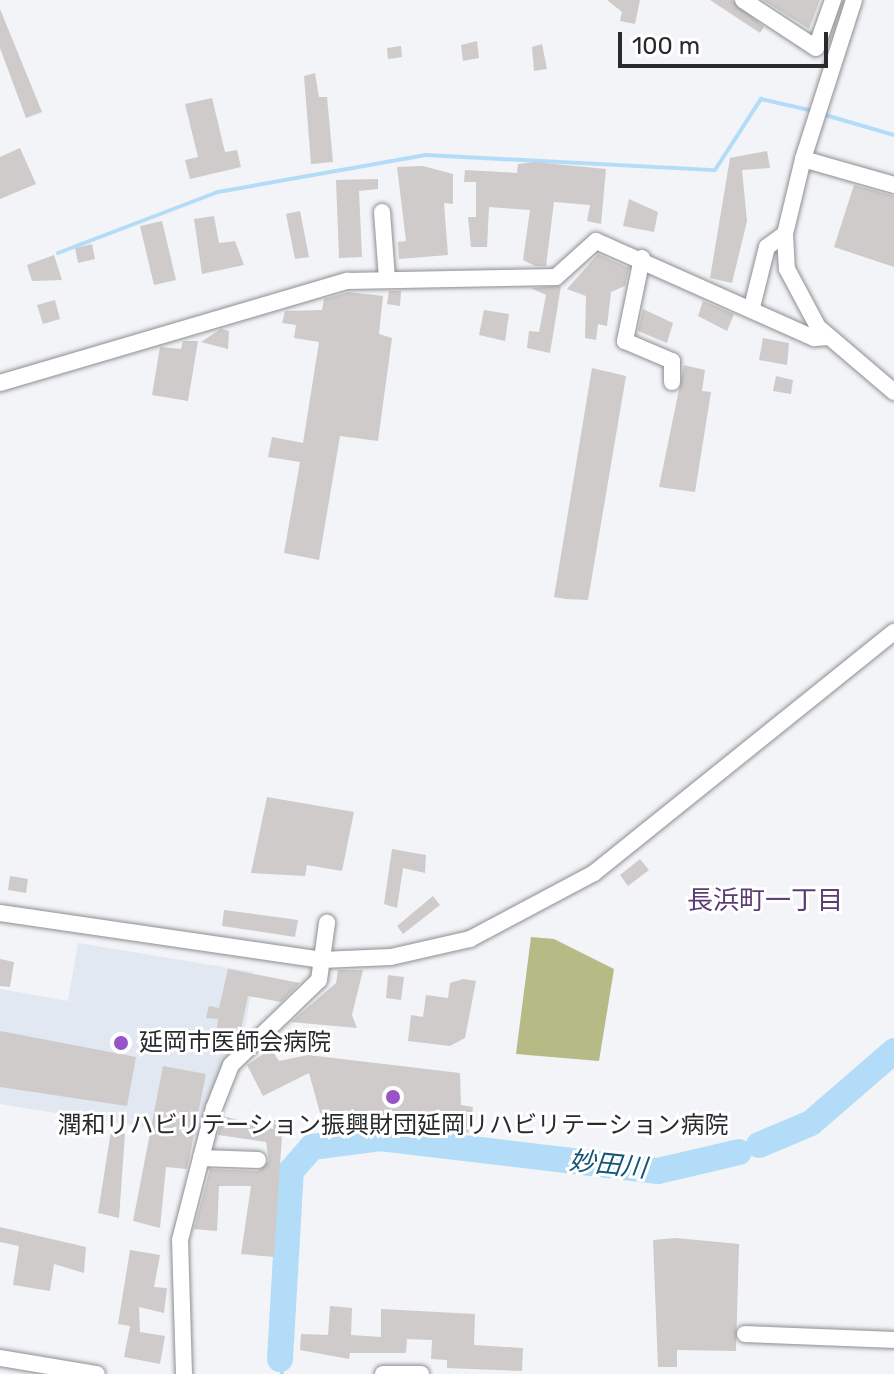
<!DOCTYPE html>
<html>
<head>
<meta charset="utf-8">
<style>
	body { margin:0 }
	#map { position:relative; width:894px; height:1374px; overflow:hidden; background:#f2f4f7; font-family:Rubik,"Noto Sans JP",sans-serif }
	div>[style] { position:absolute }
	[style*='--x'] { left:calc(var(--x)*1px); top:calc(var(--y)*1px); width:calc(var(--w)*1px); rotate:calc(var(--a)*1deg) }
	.built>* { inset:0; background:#e1e8f1 }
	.forest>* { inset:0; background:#b6ba84 }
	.stream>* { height:4px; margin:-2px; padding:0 2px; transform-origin:2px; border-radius:2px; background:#b3dcf8 }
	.river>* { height:26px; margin:-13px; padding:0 13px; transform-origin:13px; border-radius:13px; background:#b3dcf8 }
	.building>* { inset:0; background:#cfcbca }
	.roads { filter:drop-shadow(0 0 2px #8d8f92) drop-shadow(0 0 2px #8d8f92) }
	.minor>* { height:16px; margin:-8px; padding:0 8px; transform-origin:8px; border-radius:8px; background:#fff }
	.dots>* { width:22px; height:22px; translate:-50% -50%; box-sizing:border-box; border:4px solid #fff; border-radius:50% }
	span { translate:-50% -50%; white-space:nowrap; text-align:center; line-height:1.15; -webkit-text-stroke:6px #fff; paint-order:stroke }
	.poi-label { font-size:24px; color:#292a2b }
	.left { translate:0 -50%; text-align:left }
	.neighbourhood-label { font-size:26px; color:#5d3c76 }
	.water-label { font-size:26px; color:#165476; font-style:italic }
	.scale { position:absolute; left:618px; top:32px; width:210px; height:36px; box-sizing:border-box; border:4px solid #292a2b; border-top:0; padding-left:10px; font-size:24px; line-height:28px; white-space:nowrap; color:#292a2b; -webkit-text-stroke:6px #fff; paint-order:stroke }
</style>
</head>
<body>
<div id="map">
	<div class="built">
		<div style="clip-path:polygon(78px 943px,254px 972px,245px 1029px,254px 1030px,229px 1056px,199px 1136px,0 1104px,0 989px,68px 1001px)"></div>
	</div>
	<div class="forest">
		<div style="clip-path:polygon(531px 937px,554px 939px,614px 969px,599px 1061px,516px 1054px)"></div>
	</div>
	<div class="stream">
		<div style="--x:822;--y:114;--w:75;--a:16.3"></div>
		<div style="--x:58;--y:253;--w:171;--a:-20.9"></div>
		<div style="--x:218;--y:192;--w:211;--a:-10.1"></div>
		<div style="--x:426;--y:155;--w:289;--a:3"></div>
		<div style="--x:715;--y:170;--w:85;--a:-57.1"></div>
		<div style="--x:761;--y:99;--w:54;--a:12.8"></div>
		<div style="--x:280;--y:1359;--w:15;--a:82"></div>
	</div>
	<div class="river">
		<div style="--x:759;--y:1145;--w:56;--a:-22.9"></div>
		<div style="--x:811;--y:1123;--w:110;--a:-40.9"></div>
		<div style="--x:280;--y:1359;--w:188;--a:-86.7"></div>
		<div style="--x:291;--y:1171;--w:32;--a:-49"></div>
		<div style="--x:312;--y:1147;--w:69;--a:-7.5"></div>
		<div style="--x:380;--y:1138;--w:280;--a:6.8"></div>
		<div style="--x:658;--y:1171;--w:83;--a:-13.2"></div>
	</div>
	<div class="building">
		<div style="clip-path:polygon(607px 0,640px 0,635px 24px,620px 21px,622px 12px)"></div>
		<div style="clip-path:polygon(710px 0,732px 0,764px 27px,760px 33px)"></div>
		<div style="clip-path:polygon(763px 0,820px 0,809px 29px)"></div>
		<div style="clip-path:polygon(0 9px,42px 112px,26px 118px,0 48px)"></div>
		<div style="clip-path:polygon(477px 41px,479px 58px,463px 61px,461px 45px)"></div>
		<div style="clip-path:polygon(542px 44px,547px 69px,534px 71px,532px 47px)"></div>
		<div style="clip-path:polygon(401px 46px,402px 57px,388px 59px,387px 48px)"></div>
		<div style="clip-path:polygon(315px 73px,319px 97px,327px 97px,333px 162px,311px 164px,304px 76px)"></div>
		<div style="clip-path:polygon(212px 98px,225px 152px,237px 150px,241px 167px,190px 179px,185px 160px,198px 157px,185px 104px)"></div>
		<div style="clip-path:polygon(20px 148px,36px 184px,0 199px,0 157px)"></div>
		<div style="clip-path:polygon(767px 151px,770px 168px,742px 170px,747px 221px,732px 283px,710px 278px,730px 158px)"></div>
		<div style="clip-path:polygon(534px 162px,606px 169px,601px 224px,587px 221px,590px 205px,554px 202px,546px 266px,535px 266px,523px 260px,530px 210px,489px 207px,487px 247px,471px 247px,468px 217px,476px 217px,476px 182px,464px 182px,465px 170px,517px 173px,518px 164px)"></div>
		<div style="clip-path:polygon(423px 166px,453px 174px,453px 204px,444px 203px,448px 255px,399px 259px,398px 242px,406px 241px,397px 167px)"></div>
		<div style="clip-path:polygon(378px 179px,378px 189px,359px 191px,362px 257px,339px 258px,336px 180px)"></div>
		<div style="clip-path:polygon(854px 185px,894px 196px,894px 267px,834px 247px)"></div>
		<div style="clip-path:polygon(629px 199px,658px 212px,654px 232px,623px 226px)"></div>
		<div style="clip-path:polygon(300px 211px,309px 257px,295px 259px,286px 214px)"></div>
		<div style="clip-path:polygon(214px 216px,219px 243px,235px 241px,244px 265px,202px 274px,194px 219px)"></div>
		<div style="clip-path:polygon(162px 221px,176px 280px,154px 285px,140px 226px)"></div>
		<div style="clip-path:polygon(92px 244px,95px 259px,78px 263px,75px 248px)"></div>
		<div style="clip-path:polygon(598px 254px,629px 268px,625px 286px,611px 292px,607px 326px,598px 324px,596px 340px,585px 338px,586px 296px,567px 289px)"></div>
		<div style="clip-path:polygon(54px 255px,62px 280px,32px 281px,27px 265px)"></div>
		<div style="clip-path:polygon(561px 286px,550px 353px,527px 348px,529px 331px,539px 332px,546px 295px,531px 288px)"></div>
		<div style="clip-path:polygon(389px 291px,401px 291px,400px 306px,387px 304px)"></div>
		<div style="clip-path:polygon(349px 292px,383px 296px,379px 334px,392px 338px,378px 441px,340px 436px,319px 560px,284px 553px,300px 462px,268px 457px,272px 437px,303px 443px,319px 342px,294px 338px,296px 325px,282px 323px,285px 311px,322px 310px,324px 299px)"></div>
		<div style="clip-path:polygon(55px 300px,60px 319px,43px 324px,37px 305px)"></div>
		<div style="clip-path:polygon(703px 301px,734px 314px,727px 331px,698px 316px)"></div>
		<div style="clip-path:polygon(643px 309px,673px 323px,667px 343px,638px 331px)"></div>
		<div style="clip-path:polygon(484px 310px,509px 314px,505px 341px,479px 335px)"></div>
		<div style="clip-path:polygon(221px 329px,229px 331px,228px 349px,201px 342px)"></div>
		<div style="clip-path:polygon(763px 338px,789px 343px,787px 365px,759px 360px)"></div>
		<div style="clip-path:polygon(183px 341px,198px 341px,188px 401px,152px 395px,160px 347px,181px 349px)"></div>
		<div style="clip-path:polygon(684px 365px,705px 370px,702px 391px,711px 392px,695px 492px,659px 487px)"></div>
		<div style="clip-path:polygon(592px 368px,626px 376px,588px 600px,565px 599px,554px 597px)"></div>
		<div style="clip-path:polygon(776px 376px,793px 380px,791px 394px,773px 391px)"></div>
		<div style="clip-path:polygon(267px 797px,354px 812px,342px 871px,307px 865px,305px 876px,251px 873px)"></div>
		<div style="clip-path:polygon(392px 849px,426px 855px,425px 873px,403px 868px,397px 908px,384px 904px)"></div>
		<div style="clip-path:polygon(640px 859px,649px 870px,628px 886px,620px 875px)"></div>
		<div style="clip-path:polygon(10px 876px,28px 879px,26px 893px,8px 890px)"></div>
		<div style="clip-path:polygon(433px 896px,440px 905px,403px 934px,397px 926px)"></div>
		<div style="clip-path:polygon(224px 910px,298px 920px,295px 937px,222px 926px)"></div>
		<div style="clip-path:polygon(0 959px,14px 962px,10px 987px,0 986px)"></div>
		<div style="clip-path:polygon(228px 969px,300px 983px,281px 1002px,248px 996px,239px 1039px,230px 1037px,229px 1044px,215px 1041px,218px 1019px,206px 1018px,209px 1006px,219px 1008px)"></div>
		<div style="clip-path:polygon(338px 970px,363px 970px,352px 1015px,357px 1028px,291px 1022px,336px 983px)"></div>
		<div style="clip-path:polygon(388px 975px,404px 977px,401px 1000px,386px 998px)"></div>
		<div style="clip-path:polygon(463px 979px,476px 981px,465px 1038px,450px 1046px,408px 1041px,411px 1015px,423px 1017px,426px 995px,448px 998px,450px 983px)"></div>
		<div style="clip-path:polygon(0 1031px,136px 1057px,127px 1106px,0 1087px)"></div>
		<div style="clip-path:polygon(271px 1049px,279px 1061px,308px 1055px,460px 1073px,461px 1105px,473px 1107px,470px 1133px,320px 1113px,309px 1073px,263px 1096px,247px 1065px)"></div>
		<div style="clip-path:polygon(163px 1066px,206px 1074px,187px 1169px,166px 1167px,160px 1228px,133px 1221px)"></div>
		<div style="clip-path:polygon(223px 1116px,273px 1129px,274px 1120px,293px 1123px,292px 1136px,282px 1135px,274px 1257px,241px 1254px,251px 1186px,219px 1186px,217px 1231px,194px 1229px,210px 1169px,258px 1171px,269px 1161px,266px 1142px,218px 1135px)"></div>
		<div style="clip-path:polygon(111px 1131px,125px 1134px,119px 1218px,98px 1213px)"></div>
		<div style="clip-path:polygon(0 1227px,86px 1247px,84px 1273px,54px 1264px,50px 1291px,13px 1285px,19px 1246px,0 1242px)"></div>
		<div style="clip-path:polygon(676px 1238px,739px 1244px,736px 1351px,677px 1350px,677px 1367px,658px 1367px,653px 1240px)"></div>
		<div style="clip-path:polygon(130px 1250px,160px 1255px,154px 1287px,167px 1288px,164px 1313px,139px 1307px,140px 1332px,165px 1336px,160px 1364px,124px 1357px,130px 1326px,118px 1324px)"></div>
		<div style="clip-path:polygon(330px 1306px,352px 1308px,351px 1335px,381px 1337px,381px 1309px,475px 1314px,474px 1345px,523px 1348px,522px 1371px,447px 1368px,447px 1360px,431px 1359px,432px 1340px,407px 1339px,406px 1353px,350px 1353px,349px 1359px,300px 1350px,301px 1334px,328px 1335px)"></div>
	</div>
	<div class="roads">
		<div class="minor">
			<div style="--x:743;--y:0;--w:87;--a:33.3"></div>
			<div style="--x:816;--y:48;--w:51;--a:-70.5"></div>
			<div style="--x:854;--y:0;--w:167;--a:107.8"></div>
			<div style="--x:803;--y:159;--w:77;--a:103.5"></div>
			<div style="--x:785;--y:234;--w:35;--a:87"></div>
			<div style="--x:787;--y:269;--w:66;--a:61.9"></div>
			<div style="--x:818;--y:327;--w:100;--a:40.5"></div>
			<div style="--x:803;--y:159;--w:95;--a:15.9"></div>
			<div style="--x:382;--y:212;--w:67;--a:85.7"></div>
			<div style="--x:642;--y:258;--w:85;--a:101.6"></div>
			<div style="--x:625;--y:341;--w:51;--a:23.1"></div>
			<div style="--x:672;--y:361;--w:21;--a:90"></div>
			<div style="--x:752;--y:307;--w:62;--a:-76"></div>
			<div style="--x:767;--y:247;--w:22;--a:-36"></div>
			<div style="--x:0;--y:383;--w:362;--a:-16.4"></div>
			<div style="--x:347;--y:281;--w:209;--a:-1.1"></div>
			<div style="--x:556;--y:277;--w:54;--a:-42"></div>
			<div style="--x:596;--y:241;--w:239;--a:24"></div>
			<div style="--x:814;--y:338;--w:15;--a:-4"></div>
			<div style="--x:0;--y:913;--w:324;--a:8.3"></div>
			<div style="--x:321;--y:960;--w:70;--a:-2.5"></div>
			<div style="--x:391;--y:957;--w:81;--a:-12.8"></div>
			<div style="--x:470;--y:939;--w:140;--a:-28"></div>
			<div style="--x:594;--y:873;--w:385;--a:-38.8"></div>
			<div style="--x:201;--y:1158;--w:57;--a:2"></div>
			<div style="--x:745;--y:1334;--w:149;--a:2.3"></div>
			<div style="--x:0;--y:1358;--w:98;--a:9.4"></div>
			<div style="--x:184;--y:1374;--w:134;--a:-91.7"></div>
			<div style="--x:180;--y:1240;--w:136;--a:-75.6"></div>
			<div style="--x:214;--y:1108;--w:46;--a:-68.4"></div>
			<div style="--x:231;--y:1065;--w:122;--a:-44"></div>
			<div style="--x:319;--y:980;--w:58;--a:-82"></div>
			<div style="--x:383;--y:1374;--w:38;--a:0"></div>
		</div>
	</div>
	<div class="dots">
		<div style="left:121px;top:1043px;background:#9854c9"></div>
		<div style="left:393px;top:1097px;background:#9854c9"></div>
	</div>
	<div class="poi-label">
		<span class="left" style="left:139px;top:1043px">延岡市医師会病院</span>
		<span style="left:393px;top:1126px">潤和リハビリテーション振興財団延岡リハビリテーション病院</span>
	</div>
	<div class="neighbourhood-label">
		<span style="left:765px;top:901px">長浜町一丁目</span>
	</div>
	<div class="water-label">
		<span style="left:608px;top:1165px;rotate:6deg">妙田川</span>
	</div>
	<div class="scale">100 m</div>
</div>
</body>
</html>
